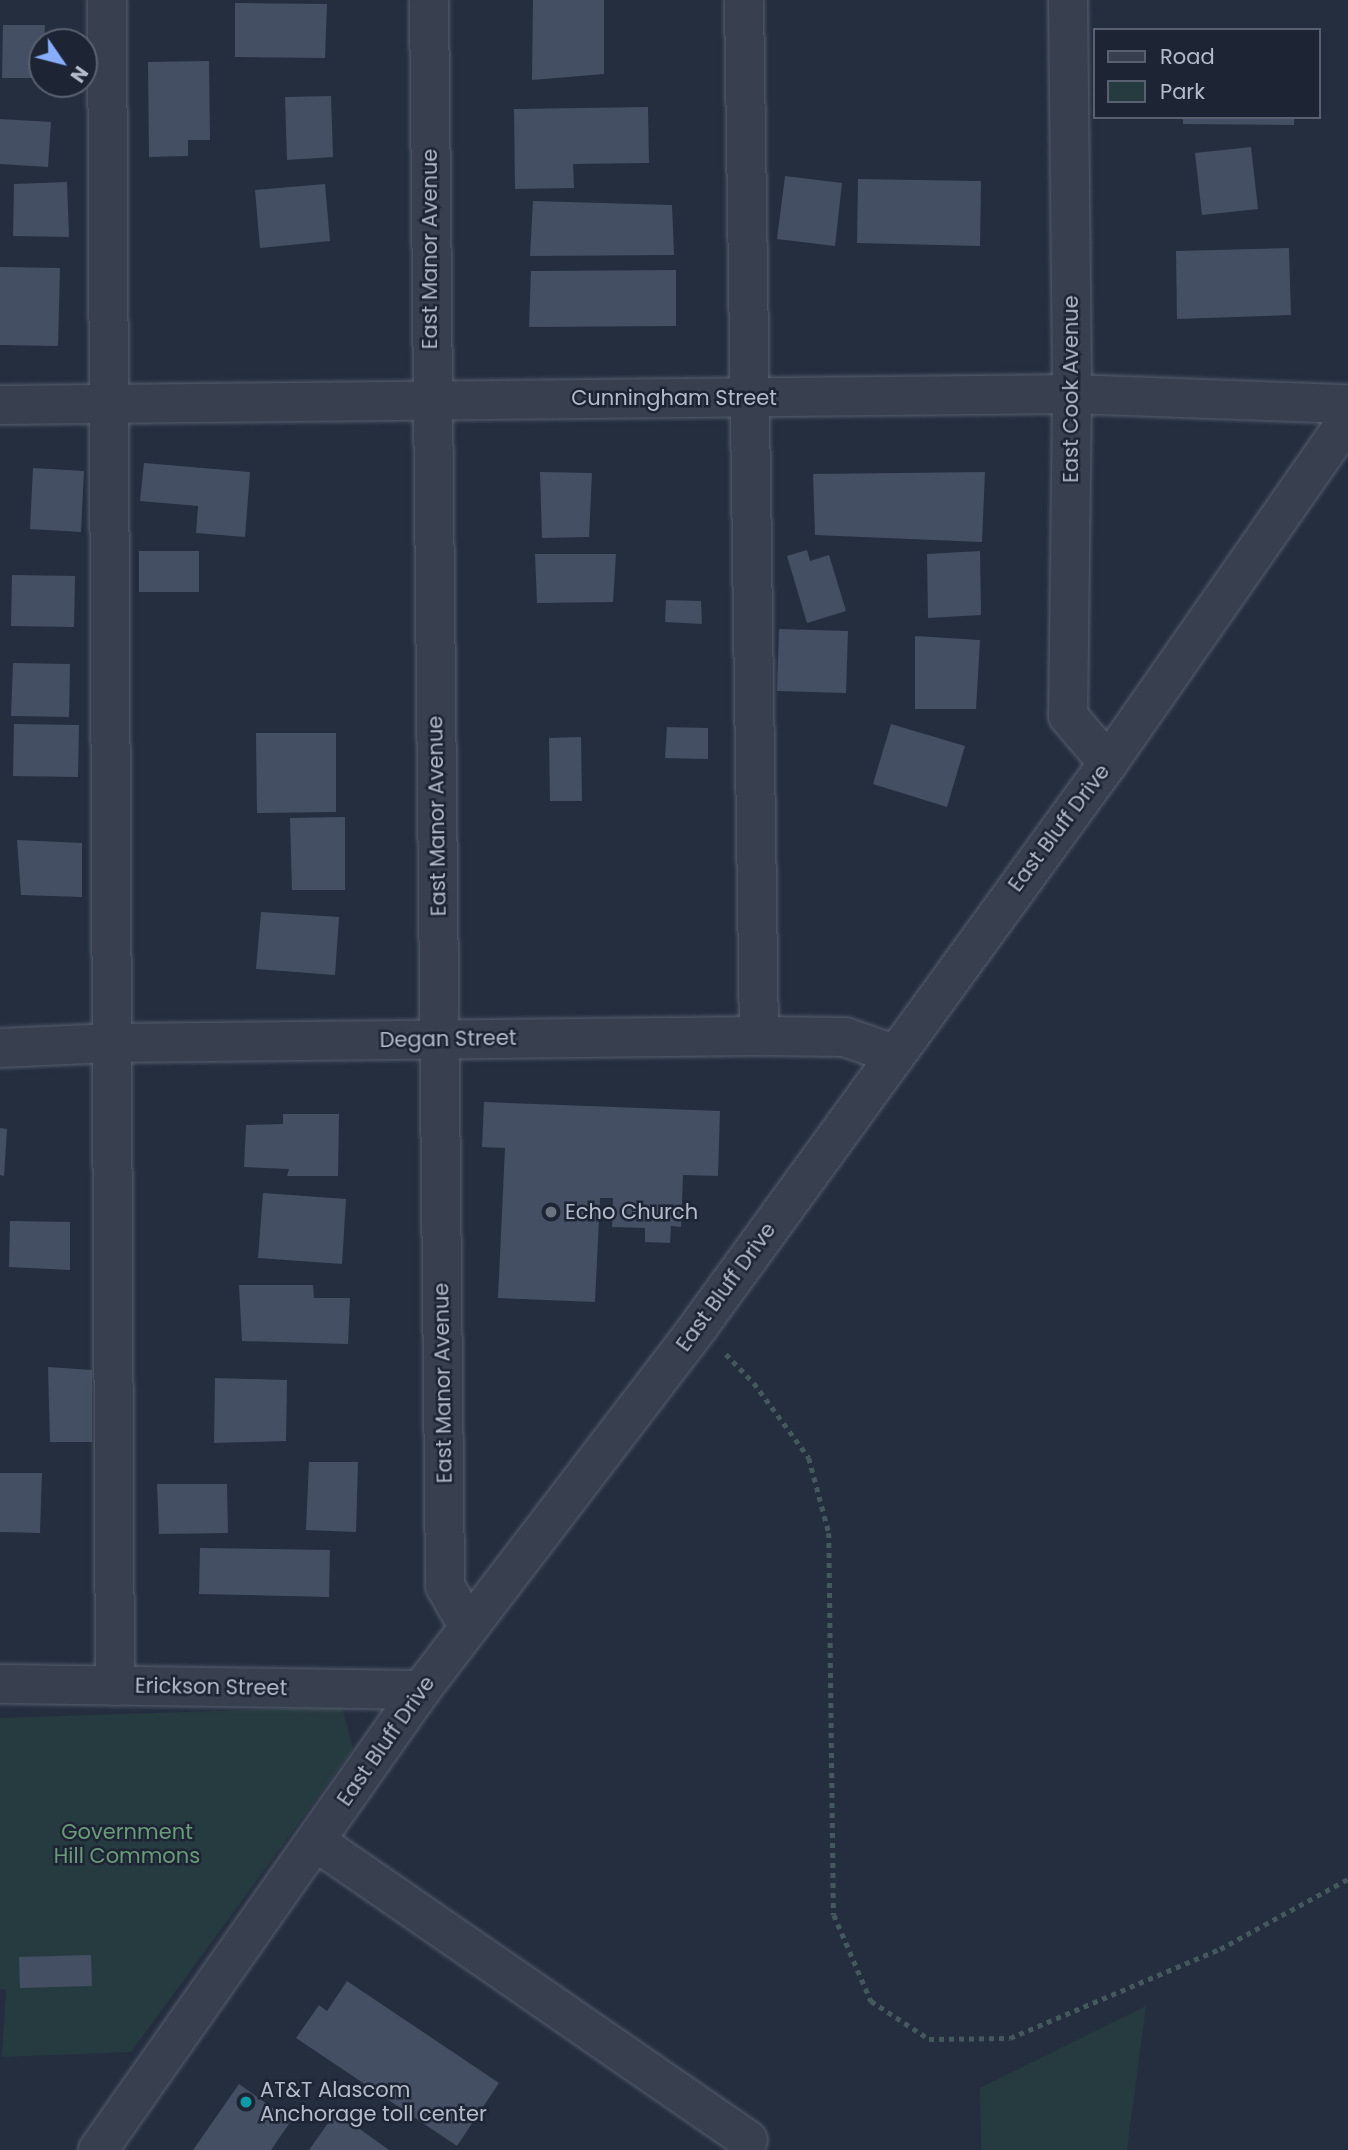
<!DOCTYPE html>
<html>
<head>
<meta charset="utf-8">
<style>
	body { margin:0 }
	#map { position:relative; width:1348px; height:2150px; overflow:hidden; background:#242e3f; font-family:Poppins,sans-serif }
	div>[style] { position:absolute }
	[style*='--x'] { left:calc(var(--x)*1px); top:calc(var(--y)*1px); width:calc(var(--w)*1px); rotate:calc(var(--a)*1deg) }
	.green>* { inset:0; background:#263b40 }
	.building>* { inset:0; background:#454f63 }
	.path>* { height:4.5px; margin-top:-2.25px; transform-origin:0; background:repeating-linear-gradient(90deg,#44585d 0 5px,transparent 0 10px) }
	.roads { filter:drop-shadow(0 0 2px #565e6d) drop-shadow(0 0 2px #565e6d) }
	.minor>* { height:38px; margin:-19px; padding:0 19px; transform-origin:19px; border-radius:19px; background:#38404f }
	.dots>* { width:19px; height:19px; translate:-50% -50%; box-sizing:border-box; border:4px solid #1d2534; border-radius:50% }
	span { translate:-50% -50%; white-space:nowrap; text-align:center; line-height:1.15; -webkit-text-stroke:5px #1d2534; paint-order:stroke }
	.street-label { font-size:21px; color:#b4bbca }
	.poi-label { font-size:21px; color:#b4bbca }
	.left { translate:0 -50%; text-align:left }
	.park-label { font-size:21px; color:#6a9b79 }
	.legend { position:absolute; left:1093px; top:28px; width:228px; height:91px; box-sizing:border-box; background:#1d2534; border:2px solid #596170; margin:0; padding:9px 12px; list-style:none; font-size:21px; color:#b4bbca }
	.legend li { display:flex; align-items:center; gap:14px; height:35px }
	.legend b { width:35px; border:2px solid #596170 }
	.north { position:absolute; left:28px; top:28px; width:70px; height:70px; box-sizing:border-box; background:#1d2534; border:2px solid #596170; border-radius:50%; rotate:125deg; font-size:19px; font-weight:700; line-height:28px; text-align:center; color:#b4bbca }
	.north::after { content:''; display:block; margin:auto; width:24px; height:32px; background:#88adfa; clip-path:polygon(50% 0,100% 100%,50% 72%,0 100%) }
</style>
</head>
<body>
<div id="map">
	<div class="green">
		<div style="clip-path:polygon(342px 1707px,353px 1749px,131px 2052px,2px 2057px,6px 1990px,0 1989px,0 1718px)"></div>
		<div style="clip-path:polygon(1146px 2006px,1127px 2150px,981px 2150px,980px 2088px)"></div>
	</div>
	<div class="building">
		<div style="clip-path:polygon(533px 0,604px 0,604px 74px,532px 80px)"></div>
		<div style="clip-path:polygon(235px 3px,327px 4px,325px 58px,235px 57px)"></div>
		<div style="clip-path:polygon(3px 25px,45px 25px,42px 78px,2px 78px)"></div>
		<div style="clip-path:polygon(209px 61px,210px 140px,188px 140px,188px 156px,149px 157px,148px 62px)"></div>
		<div style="clip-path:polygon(331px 96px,333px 157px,287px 160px,285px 97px)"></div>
		<div style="clip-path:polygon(648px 107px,649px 163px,573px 164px,574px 188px,515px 189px,514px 109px)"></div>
		<div style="clip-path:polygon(1183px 117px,1294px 117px,1294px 125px,1183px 124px)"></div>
		<div style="clip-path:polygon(0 119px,51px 122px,48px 167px,0 164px)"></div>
		<div style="clip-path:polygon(1251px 147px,1258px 209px,1202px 215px,1195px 153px)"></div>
		<div style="clip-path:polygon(785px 176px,842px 183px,835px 246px,777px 239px)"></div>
		<div style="clip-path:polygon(858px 179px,981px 181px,980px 246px,857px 243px)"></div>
		<div style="clip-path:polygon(67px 182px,69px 237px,13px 236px,14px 184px)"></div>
		<div style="clip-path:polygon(325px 184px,330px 241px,260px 248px,255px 190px)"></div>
		<div style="clip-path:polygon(533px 201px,672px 205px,674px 255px,530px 256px)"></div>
		<div style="clip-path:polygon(1289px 248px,1291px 315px,1177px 319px,1176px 251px)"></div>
		<div style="clip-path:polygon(0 267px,60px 268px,58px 346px,0 345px)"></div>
		<div style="clip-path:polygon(676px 270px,676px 326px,529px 327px,531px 271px)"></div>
		<div style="clip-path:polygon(144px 463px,250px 472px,245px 537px,196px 533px,198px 506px,140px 501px)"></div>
		<div style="clip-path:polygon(33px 468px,84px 471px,81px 532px,30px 529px)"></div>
		<div style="clip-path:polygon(540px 472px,592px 473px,589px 537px,542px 538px)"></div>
		<div style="clip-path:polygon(985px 472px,982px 542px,815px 535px,813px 474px)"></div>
		<div style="clip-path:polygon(807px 550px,810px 561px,829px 555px,846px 611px,807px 623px,787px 556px)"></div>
		<div style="clip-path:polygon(139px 551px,199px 551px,199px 592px,139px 592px)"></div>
		<div style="clip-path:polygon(980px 551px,981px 615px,928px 618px,927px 554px)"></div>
		<div style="clip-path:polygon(535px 554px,616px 554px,613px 602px,537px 603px)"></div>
		<div style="clip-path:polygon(12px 575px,75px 576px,74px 627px,11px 626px)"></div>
		<div style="clip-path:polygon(666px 600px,701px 601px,702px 624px,665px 622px)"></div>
		<div style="clip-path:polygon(779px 629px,848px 631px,846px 693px,777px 691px)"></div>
		<div style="clip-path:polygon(915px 636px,980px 640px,976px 709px,915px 709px)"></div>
		<div style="clip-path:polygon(13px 663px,70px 664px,69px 717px,11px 716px)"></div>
		<div style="clip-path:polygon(14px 724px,79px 725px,78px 777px,13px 776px)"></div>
		<div style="clip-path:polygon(891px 724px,965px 746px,947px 807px,873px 784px)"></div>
		<div style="clip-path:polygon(667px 727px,708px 728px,708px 759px,665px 758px)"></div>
		<div style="clip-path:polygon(256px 733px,336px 733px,336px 812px,257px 813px)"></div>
		<div style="clip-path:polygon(581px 737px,582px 801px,550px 801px,549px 738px)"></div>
		<div style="clip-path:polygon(345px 817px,345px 890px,292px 890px,290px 818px)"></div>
		<div style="clip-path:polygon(17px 840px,82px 843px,82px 897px,21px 895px)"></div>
		<div style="clip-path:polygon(261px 912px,339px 917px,335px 975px,256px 969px)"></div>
		<div style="clip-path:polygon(484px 1102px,720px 1111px,718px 1176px,683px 1175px,681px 1227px,671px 1226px,670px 1243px,645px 1242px,645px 1228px,612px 1227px,613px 1198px,600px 1198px,595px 1302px,498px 1298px,505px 1148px,482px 1147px)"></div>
		<div style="clip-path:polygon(283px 1114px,339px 1114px,338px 1176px,287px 1176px,289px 1169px,244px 1167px,246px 1125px,283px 1124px)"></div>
		<div style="clip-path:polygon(0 1128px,7px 1129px,4px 1176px,0 1175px)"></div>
		<div style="clip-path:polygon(263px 1193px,346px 1199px,342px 1264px,258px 1258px)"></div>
		<div style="clip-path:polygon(10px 1221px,70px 1222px,70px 1270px,9px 1267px)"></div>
		<div style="clip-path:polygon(239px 1285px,313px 1285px,314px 1298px,350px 1298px,348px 1344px,242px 1341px)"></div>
		<div style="clip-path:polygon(48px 1367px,92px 1370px,92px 1442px,50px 1442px)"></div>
		<div style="clip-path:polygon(215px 1378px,287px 1380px,286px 1441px,214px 1443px)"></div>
		<div style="clip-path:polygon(309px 1462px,358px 1462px,356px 1532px,306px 1530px)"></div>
		<div style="clip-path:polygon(0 1473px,42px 1473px,40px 1533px,0 1532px)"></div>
		<div style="clip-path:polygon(157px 1484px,227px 1484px,228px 1533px,159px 1534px)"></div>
		<div style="clip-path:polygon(200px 1548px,330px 1550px,329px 1597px,199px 1594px)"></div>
		<div style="clip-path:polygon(91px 1955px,92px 1986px,20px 1988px,19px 1957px)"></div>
		<div style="clip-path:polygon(347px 1981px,499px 2083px,457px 2146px,296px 2038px,319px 2005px,327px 2011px)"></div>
		<div style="clip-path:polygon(239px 2084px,291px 2121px,271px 2150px,193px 2150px)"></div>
		<div style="clip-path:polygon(336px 2112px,389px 2150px,309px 2150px)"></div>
	</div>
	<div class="path">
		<div style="--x:726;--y:1354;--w:40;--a:46"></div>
		<div style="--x:754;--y:1383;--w:93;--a:53.7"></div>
		<div style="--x:809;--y:1458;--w:78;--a:75.1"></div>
		<div style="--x:829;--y:1533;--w:382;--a:89.3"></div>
		<div style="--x:834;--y:1915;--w:94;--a:66.7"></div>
		<div style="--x:871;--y:2001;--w:69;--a:33.2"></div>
		<div style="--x:929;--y:2039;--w:81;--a:-0.7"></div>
		<div style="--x:1010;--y:2038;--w:228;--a:-23"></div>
		<div style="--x:1220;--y:1949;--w:146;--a:-28.7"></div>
	</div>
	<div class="roads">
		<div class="minor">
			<div style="--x:107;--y:0;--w:1686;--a:89.73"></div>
			<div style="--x:429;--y:0;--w:1586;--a:89.42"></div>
			<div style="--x:445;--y:1586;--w:46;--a:60.1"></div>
			<div style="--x:744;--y:0;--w:1036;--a:89.17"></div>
			<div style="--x:1068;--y:0;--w:394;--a:89.4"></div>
			<div style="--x:1072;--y:394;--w:322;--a:90.7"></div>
			<div style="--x:1068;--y:716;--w:62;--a:49.6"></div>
			<div style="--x:0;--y:405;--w:1072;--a:-0.59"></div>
			<div style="--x:1072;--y:394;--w:276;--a:2.1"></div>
			<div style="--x:0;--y:1048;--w:112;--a:-2.6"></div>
			<div style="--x:112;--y:1043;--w:647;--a:-0.62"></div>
			<div style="--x:759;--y:1036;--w:86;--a:0.7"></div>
			<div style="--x:845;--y:1037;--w:51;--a:19.5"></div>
			<div style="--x:0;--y:1684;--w:421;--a:0.8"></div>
			<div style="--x:315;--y:1841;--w:526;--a:34.63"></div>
			<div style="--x:98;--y:2150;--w:562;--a:-54.92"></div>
			<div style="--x:421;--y:1690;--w:458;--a:-52.6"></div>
			<div style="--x:699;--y:1326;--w:696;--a:-54"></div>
			<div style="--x:1108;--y:763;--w:419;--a:-55.1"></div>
		</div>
	</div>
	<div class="dots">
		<div style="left:551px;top:1212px;background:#6b7280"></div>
		<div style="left:246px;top:2102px;background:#0f9aa8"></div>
	</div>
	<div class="street-label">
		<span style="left:430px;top:249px;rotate:-90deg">East Manor Avenue</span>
		<span style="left:1071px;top:389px;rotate:-90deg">East Cook Avenue</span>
		<span style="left:674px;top:398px">Cunningham Street</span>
		<span style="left:437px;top:816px;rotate:-91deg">East Manor Avenue</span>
		<span style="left:1059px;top:828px;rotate:-53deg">East Bluff Drive</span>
		<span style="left:448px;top:1039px;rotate:-1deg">Degan Street</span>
		<span style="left:726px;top:1287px;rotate:-54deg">East Bluff Drive</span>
		<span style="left:443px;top:1383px;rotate:-91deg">East Manor Avenue</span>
		<span style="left:211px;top:1687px;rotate:1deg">Erickson Street</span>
		<span style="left:386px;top:1741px;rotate:-55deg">East Bluff Drive</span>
	</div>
	<div class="poi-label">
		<span class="left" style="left:565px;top:1212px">Echo Church</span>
		<span class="left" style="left:260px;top:2102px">AT&amp;T Alascom<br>Anchorage toll center</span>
	</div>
	<div class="park-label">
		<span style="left:127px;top:1844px">Government<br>Hill Commons</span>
	</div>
	<ul class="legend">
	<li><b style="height:9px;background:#38404f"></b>Road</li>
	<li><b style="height:19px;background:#263b40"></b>Park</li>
	</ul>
	<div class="north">N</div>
</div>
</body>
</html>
